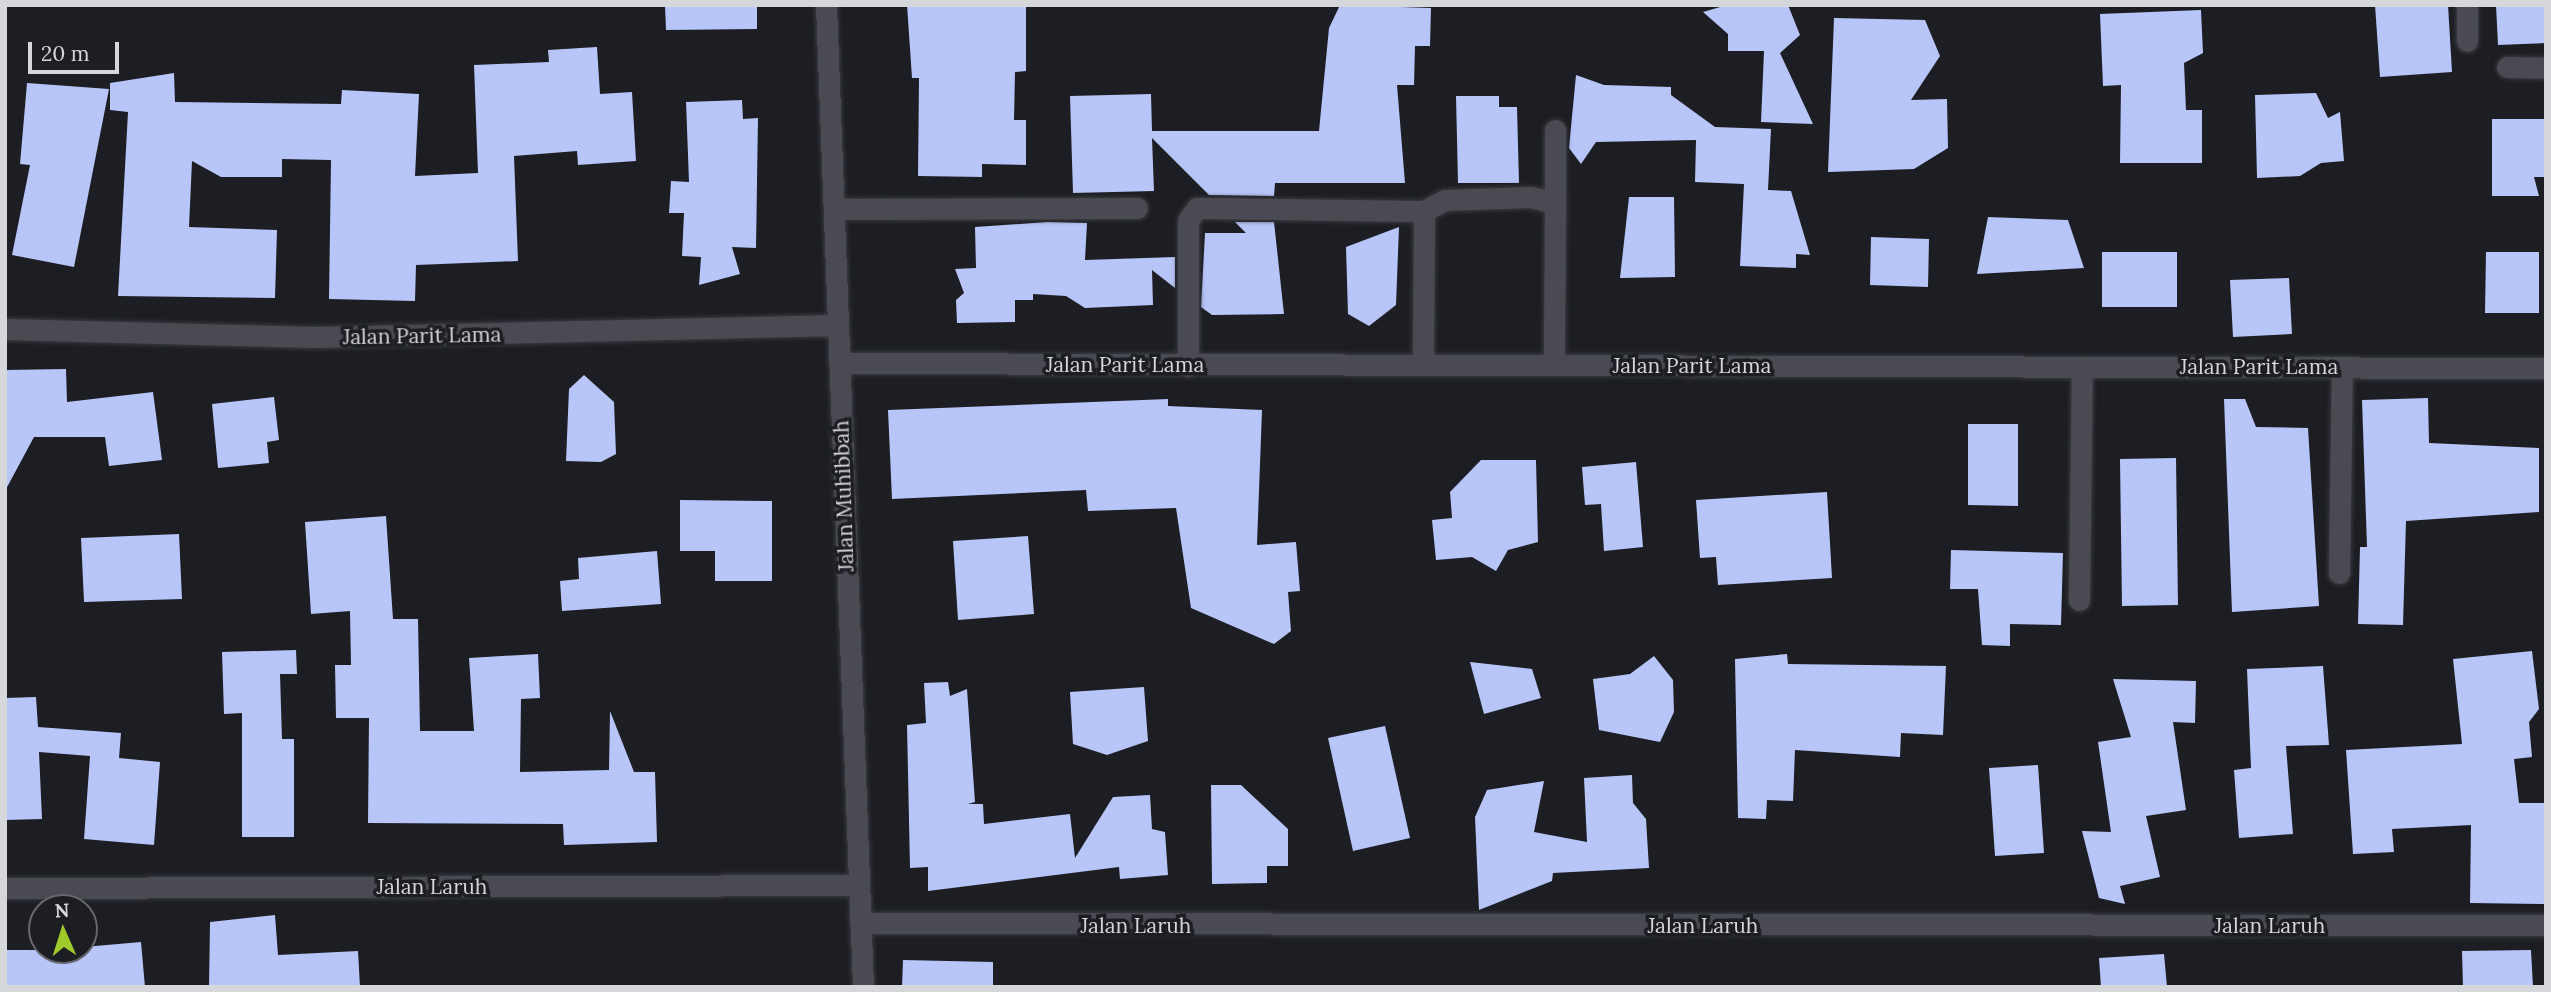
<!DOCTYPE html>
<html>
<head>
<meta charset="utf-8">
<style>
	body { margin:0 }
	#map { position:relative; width:2551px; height:992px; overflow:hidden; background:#1c1e23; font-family:Lora,serif }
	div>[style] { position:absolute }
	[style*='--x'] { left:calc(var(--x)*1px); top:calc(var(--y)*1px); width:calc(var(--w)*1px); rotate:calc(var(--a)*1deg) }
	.building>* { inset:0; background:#b8c5f9 }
	.roads { filter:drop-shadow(0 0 2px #393a3e) drop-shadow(0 0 2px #393a3e) }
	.street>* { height:21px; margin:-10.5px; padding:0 10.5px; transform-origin:10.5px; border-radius:10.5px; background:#4a4b52 }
	.secondary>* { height:21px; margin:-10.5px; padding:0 10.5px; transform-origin:10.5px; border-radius:10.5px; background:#4a4b52 }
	span { translate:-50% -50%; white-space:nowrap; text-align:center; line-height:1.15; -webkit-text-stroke:7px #1c1e23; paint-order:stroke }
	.street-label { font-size:21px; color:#d6d7db }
	.frame { position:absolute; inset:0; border:7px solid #d6d7db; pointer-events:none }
	.north { position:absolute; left:28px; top:894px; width:70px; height:70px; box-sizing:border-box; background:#1c1e23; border:2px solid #66686d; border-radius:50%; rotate:357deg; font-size:19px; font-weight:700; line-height:28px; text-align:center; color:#d6d7db }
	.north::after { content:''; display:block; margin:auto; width:24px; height:32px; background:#a0c92b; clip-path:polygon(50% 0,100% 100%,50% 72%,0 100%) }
	.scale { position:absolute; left:28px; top:42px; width:91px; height:32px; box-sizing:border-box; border:4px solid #d6d7db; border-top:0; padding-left:9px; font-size:21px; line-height:24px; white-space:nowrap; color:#d6d7db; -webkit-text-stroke:5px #1c1e23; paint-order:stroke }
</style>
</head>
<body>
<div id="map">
	<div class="building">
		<div style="clip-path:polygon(665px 5px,757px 5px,757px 29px,666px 30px)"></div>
		<div style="clip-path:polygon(907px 5px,1026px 5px,1026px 71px,1015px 72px,1014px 120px,1026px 120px,1026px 165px,982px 164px,982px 177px,918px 176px,919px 78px,912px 78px)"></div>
		<div style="clip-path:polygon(1340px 5px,1431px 8px,1430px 46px,1415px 46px,1414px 85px,1397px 85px,1405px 183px,1275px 183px,1274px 196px,1209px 195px,1152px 138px,1154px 191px,1073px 193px,1070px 96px,1151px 94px,1152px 131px,1319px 131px,1329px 28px)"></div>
		<div style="clip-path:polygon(1727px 5px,1788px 5px,1800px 35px,1780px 53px,1813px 124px,1761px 122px,1764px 51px,1728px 51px,1728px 34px,1703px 12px)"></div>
		<div style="clip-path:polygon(2375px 5px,2448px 5px,2452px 72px,2380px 77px)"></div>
		<div style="clip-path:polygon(2496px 5px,2546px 5px,2546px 43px,2498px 45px)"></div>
		<div style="clip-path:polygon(2201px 10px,2203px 53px,2184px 63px,2186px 110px,2202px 110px,2202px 163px,2120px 163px,2121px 85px,2103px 86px,2100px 14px)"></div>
		<div style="clip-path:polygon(1834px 18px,1925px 20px,1940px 56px,1911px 100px,1947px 99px,1948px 148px,1914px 169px,1828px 172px)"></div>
		<div style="clip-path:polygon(597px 47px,600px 94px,632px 92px,636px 161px,578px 165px,577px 151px,514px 156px,518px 261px,416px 265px,415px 301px,329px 299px,331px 160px,282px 159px,282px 177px,221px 177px,192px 161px,189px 227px,277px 230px,275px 298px,118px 296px,128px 112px,110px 110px,110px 83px,174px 73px,175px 102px,341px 104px,342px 90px,419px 94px,415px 176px,478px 173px,474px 65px,549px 62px,548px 50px)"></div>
		<div style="clip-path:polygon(1576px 75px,1604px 85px,1671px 87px,1671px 95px,1715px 127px,1771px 129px,1768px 190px,1791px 191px,1810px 255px,1796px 254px,1796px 268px,1740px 266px,1744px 184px,1695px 182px,1696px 140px,1596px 142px,1581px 164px,1569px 148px)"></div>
		<div style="clip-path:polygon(27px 83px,109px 89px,74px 267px,12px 255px,30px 165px,20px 164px)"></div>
		<div style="clip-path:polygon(2316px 93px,2328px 118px,2340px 112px,2344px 161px,2321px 163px,2300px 176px,2257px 178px,2255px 95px)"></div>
		<div style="clip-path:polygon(1456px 96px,1499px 96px,1499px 107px,1517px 107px,1519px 183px,1458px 183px)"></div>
		<div style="clip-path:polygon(742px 100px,743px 119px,758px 118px,756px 248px,732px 247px,740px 274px,699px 285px,701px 257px,682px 256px,684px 213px,669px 213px,671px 181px,689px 182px,686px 102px)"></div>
		<div style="clip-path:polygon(2492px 119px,2546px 119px,2546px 177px,2534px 177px,2539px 196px,2492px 196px)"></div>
		<div style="clip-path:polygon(1629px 197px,1674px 197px,1675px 277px,1620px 278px)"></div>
		<div style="clip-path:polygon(1988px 217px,2068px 220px,2084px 268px,1977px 274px)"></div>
		<div style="clip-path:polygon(1048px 222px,1087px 223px,1085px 260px,1175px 257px,1175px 288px,1152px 270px,1153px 305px,1085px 308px,1066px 296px,1033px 294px,1033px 300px,1015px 300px,1015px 322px,957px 323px,956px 300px,964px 293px,955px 269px,976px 268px,975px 227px)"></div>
		<div style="clip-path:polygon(1235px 222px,1274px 222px,1284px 314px,1212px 315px,1201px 307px,1205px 233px,1246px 233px)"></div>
		<div style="clip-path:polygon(1399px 227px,1396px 305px,1369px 326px,1348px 314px,1346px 247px)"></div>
		<div style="clip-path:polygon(1871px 237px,1929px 239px,1928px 287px,1870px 285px)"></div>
		<div style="clip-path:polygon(2102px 252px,2177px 252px,2177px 307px,2102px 307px)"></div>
		<div style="clip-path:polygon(2486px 252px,2539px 252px,2539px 313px,2485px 313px)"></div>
		<div style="clip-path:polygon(2289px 278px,2292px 334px,2233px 337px,2230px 280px)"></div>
		<div style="clip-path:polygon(66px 369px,67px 402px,153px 392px,162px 460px,109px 466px,105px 437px,34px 437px,5px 491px,5px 370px)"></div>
		<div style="clip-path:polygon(584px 375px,614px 402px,616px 454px,601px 462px,566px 461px,569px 389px)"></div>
		<div style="clip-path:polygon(274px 397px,279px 440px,267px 442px,269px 463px,218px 468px,212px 404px)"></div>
		<div style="clip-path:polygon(2428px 398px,2429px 443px,2539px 448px,2539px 512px,2406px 521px,2403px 625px,2358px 624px,2360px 547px,2367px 547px,2362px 400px)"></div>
		<div style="clip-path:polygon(1168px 399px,1168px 406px,1262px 410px,1257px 545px,1296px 542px,1300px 591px,1288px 592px,1291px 631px,1274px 644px,1191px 608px,1176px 508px,1088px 511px,1086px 490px,892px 499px,888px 410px)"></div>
		<div style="clip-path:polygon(2224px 399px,2245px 399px,2256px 427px,2308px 428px,2319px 606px,2232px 612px)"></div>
		<div style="clip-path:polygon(1968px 424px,2018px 424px,2018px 506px,1968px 505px)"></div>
		<div style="clip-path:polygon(2176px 458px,2178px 605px,2122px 606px,2120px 459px)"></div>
		<div style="clip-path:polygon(1481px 460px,1536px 460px,1538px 542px,1508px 550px,1496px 571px,1472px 557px,1436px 560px,1432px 520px,1452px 518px,1450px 492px)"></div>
		<div style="clip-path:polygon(1636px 462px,1643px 547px,1604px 551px,1601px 504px,1585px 505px,1582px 467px)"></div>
		<div style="clip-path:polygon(1827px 492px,1832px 578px,1718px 585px,1716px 557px,1700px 558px,1696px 500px)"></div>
		<div style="clip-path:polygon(680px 500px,772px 501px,772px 581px,715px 581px,715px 551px,680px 551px)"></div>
		<div style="clip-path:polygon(386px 516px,393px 619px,418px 619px,420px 731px,474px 731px,469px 658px,538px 654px,540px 698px,521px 699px,520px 772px,609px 770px,610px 711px,634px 772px,655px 772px,657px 842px,564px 845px,563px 824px,368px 823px,369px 718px,336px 718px,335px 665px,351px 665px,350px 611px,311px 614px,305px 522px)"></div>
		<div style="clip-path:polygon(179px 534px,182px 599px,84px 602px,81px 538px)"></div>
		<div style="clip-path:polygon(1028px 536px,1034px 614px,958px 620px,953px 541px)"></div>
		<div style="clip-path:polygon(1951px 550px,2063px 553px,2061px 625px,2010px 624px,2010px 646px,1982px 645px,1978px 589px,1950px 589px)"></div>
		<div style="clip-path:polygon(657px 551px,661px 604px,562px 611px,560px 581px,579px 579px,578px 558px)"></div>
		<div style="clip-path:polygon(296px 650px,297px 674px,280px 674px,282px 739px,294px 739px,294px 837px,242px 837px,242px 713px,224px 714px,222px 652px)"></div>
		<div style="clip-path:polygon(2532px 651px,2539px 709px,2529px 722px,2532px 757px,2514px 759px,2519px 803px,2546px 803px,2546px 904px,2470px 903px,2471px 825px,2392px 829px,2394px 852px,2353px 854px,2346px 750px,2462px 744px,2453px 659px)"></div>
		<div style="clip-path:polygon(1787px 654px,1788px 664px,1946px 666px,1943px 735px,1901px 733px,1900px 757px,1795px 750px,1793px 801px,1767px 800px,1766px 819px,1738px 818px,1735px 659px)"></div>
		<div style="clip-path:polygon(1654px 656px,1673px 680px,1674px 712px,1660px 742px,1599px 730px,1593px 679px,1630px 674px)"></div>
		<div style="clip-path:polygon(1470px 662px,1532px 669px,1541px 698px,1484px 714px)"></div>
		<div style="clip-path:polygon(2323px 666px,2329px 745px,2286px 746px,2293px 834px,2239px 838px,2234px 770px,2251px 768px,2247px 669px)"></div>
		<div style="clip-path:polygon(2113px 679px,2196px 681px,2195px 723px,2173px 722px,2186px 810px,2146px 816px,2160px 877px,2120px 886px,2125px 904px,2099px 898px,2082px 831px,2111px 832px,2098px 742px,2131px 737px)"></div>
		<div style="clip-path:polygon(948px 682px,950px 696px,967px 689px,975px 802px,968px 804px,983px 804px,984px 824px,1070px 814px,1075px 858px,1113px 797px,1150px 795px,1152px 829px,1165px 832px,1168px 875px,1120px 879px,1119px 867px,928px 891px,928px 867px,910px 868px,907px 725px,926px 723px,924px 683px)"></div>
		<div style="clip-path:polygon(1144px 687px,1148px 741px,1107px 755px,1073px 744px,1070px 692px)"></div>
		<div style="clip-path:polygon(36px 697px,38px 727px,121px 733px,119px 758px,160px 762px,154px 845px,84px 839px,90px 756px,39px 752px,42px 819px,5px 820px,5px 698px)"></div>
		<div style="clip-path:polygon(1385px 726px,1410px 838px,1353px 851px,1328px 738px)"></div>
		<div style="clip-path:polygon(2038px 765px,2044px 853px,1995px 856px,1989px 768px)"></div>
		<div style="clip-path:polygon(1632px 775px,1633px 803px,1646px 819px,1649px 868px,1553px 873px,1552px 881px,1479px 910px,1475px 817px,1487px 790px,1544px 781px,1534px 832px,1587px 842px,1584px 778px)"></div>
		<div style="clip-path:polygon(1211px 785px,1241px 785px,1288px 829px,1288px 866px,1267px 866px,1267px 883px,1212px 884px)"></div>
		<div style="clip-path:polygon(275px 915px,278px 955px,358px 951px,360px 987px,209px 987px,210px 922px)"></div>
		<div style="clip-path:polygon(141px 942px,145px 987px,5px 987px,5px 950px,49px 950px,49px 958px,75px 959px,84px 947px)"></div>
		<div style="clip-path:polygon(2531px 950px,2533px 987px,2463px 987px,2462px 951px)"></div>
		<div style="clip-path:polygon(2164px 954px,2167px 987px,2101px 987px,2099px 958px)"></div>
		<div style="clip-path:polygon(903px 960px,993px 962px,993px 987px,902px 987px)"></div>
	</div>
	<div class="roads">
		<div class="street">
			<div style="--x:2467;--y:5;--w:36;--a:90"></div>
			<div style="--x:2507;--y:67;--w:39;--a:1"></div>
			<div style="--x:1555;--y:203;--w:73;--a:-90"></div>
			<div style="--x:835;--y:209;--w:302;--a:-0.2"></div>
			<div style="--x:1424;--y:211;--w:24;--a:-28"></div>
			<div style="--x:1445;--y:200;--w:85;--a:-2"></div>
			<div style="--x:1530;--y:197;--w:26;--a:13"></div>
			<div style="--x:1555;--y:203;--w:162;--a:90.4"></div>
			<div style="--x:5;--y:329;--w:310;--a:1.5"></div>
			<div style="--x:315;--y:337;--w:523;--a:-1.31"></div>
			<div style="--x:839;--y:363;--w:1707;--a:0.17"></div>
			<div style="--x:1188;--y:366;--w:146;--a:-90"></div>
			<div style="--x:1188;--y:220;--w:15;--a:-53"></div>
			<div style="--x:1197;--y:208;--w:227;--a:0.8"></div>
			<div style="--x:1424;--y:211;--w:154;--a:90.4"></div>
			<div style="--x:2339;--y:573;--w:205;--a:-89.2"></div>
			<div style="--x:2079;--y:600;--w:233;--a:-89.3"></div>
			<div style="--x:5;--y:888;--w:853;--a:-0.2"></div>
			<div style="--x:860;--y:923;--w:1686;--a:0.07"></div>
		</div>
		<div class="secondary">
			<div style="--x:826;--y:5;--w:983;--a:87.84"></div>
		</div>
	</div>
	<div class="street-label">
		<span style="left:422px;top:336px;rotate:-1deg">Jalan Parit Lama</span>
		<span style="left:1125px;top:365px">Jalan Parit Lama</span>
		<span style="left:1692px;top:366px">Jalan Parit Lama</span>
		<span style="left:2259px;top:367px">Jalan Parit Lama</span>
		<span style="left:844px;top:496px;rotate:-92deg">Jalan Muhibbah</span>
		<span style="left:432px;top:887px">Jalan Laruh</span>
		<span style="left:1136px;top:926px">Jalan Laruh</span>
		<span style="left:1703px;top:926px">Jalan Laruh</span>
		<span style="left:2270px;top:926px">Jalan Laruh</span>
	</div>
	<div class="frame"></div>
	<div class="north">N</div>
	<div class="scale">20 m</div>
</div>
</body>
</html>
